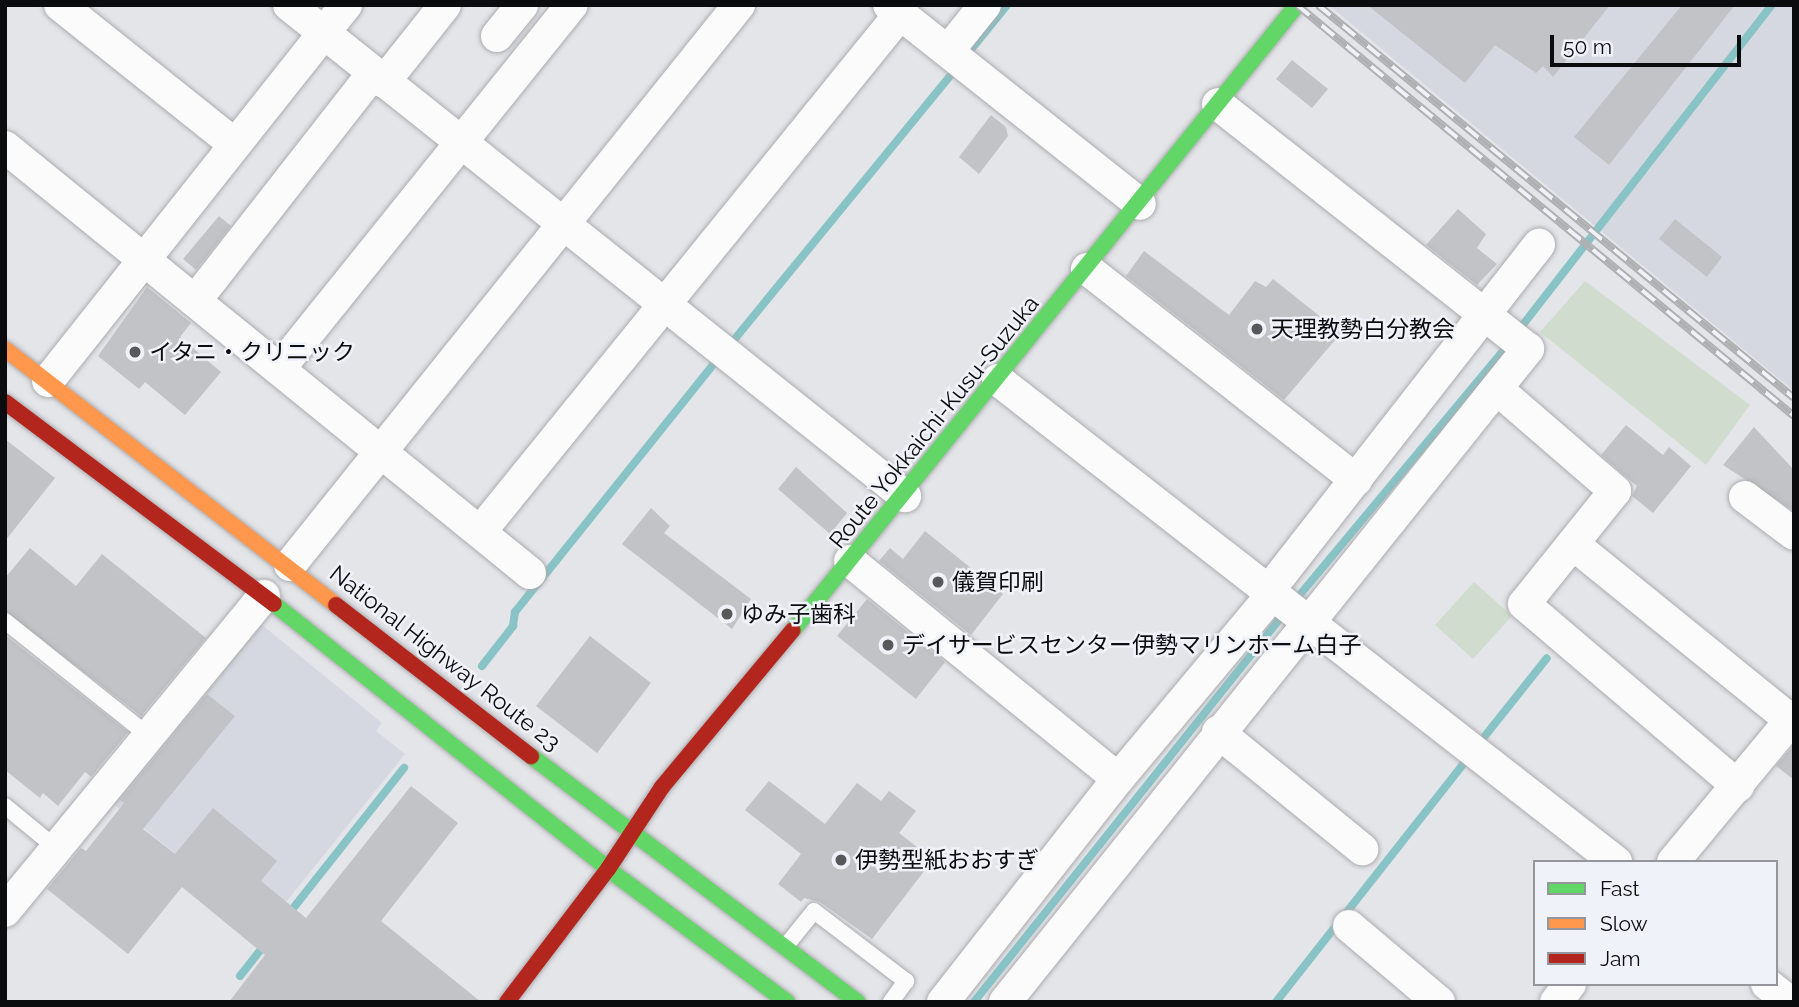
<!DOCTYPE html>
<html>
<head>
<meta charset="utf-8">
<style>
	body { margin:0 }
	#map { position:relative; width:1799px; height:1007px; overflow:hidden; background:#e4e5e9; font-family:Raleway,"Noto Sans JP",sans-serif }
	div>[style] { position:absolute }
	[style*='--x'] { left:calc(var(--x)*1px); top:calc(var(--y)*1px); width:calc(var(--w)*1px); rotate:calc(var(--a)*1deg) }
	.built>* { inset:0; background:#d5d8e0 }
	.green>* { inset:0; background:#d0ddce }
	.stream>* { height:8px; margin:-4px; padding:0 4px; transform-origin:4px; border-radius:4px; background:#88c3c5 }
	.building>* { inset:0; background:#c2c3c6 }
	.roads { filter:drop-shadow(0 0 2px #acacaf) drop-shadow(0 0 2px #acacaf) }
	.lane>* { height:16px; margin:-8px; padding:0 8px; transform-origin:8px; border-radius:8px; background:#fbfbfc }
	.street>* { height:32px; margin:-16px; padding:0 16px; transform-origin:16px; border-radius:16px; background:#fbfbfc }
	.fast>* { height:16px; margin:-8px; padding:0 8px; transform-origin:8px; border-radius:8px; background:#63d668 }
	.slow>* { height:16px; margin:-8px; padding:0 8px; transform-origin:8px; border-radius:8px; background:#ff974d }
	.jam>* { height:16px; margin:-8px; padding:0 8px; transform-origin:8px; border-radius:8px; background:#b3261e }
	.rail>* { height:8px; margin-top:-4px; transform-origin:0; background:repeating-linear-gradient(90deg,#f0f2f9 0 16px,#afb0b1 0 32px); box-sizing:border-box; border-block:2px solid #afb0b1 }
	.dots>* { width:19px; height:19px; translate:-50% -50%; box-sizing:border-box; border:4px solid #f0f2f9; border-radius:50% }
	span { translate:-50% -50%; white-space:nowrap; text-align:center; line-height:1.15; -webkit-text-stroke:5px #f0f2f9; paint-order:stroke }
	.poi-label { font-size:23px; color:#0b0c0e }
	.left { translate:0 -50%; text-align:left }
	.street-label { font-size:23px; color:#0b0c0e }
	.frame { position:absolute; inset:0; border:7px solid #0b0c0e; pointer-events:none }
	.legend { position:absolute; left:1533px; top:860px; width:245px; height:126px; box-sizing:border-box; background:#f0f2f9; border:2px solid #94969b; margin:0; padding:9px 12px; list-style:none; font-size:21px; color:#0b0c0e }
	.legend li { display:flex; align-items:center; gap:14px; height:35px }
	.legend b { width:35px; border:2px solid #94969b }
	.scale { position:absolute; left:1550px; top:35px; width:191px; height:32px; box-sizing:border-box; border:4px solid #0b0c0e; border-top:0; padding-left:9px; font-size:21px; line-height:24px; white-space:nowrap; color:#0b0c0e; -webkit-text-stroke:5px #f0f2f9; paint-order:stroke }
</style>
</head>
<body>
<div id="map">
	<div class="built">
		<div style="clip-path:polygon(1794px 5px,1794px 391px,1330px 6px,1331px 5px)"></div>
		<div style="clip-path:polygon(256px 620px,382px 723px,376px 731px,405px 754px,266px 927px,110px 801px)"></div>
	</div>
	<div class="green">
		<div style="clip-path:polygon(1585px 281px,1750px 405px,1706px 465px,1540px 332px)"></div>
		<div style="clip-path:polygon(1474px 582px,1512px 616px,1473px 659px,1435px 625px)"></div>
	</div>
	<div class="stream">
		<div style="--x:969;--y:52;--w:60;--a:-51"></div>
		<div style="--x:1518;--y:331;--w:413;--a:-52.1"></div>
		<div style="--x:729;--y:346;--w:348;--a:-50.7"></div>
		<div style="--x:1293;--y:603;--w:341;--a:-50.2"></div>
		<div style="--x:482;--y:666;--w:51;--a:-52.2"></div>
		<div style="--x:513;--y:626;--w:14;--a:-82"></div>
		<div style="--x:515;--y:612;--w:328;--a:-51.3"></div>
		<div style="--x:1477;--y:746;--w:112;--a:-51.5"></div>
		<div style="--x:287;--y:916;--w:189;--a:-51.7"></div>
		<div style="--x:240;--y:976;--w:42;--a:-51.8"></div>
		<div style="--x:974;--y:1002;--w:498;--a:-51.4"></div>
		<div style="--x:1276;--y:1002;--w:312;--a:-51.8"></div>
	</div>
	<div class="building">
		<div style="clip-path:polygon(1367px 5px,1610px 5px,1553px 77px,1543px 66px,1536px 73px,1495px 45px,1465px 83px)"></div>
		<div style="clip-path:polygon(1682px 5px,1735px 5px,1609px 165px,1574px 137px)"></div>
		<div style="clip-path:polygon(1292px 60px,1328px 89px,1312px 108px,1276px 79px)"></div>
		<div style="clip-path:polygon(991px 115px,1006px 127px,1008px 136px,979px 174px,959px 157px)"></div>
		<div style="clip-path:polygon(1458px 209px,1486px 234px,1477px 248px,1497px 264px,1477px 285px,1426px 245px)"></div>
		<div style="clip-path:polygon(219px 216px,231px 226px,196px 270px,183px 259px)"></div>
		<div style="clip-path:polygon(1675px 219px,1722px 257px,1707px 277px,1659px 239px)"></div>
		<div style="clip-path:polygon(1144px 251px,1229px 315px,1255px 281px,1266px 287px,1273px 279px,1341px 333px,1284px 400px,1126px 276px)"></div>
		<div style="clip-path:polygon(147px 287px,191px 323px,180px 337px,221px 372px,185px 415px,145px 382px,139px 389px,98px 356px)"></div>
		<div style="clip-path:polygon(1626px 425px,1663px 455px,1669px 447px,1691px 466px,1653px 513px,1632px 496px,1637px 486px,1601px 455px)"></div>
		<div style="clip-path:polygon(1754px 427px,1794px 470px,1794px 511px,1723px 465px)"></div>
		<div style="clip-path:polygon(5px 439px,55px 478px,5px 541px)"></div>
		<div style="clip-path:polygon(796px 467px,847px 513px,830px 534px,778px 489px)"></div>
		<div style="clip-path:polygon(651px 508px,670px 526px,664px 533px,751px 599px,732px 629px,622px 544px)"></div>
		<div style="clip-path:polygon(925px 531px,1003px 594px,971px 635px,879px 561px,890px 548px,903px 559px)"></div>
		<div style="clip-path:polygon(30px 548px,76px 586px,102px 554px,206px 638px,141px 716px,5px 611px,5px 578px)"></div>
		<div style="clip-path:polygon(867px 599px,945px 662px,916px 699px,837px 636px)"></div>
		<div style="clip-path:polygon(5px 635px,128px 732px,91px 777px,85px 772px,58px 806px,43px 793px,40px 798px,5px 770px)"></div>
		<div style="clip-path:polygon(590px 636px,651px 683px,597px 753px,536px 706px)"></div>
		<div style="clip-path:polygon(207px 694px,235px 716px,143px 829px,175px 854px,213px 808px,277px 861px,261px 881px,306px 918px,411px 786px,458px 823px,381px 921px,481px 1002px,229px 1002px,265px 955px,182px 887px,128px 954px,47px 889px,81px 848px,86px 851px,124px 803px,120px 800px)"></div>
		<div style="clip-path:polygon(1794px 745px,1794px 780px,1776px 766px)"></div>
		<div style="clip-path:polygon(769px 781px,825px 824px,857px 783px,881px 801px,889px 791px,916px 811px,899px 833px,917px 847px,909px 858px,925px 870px,872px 939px,820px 902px,804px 898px,801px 902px,778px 884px,801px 854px,745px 810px)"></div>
	</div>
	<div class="roads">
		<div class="lane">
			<div style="--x:5;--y:621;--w:183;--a:38.6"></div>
			<div style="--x:5;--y:806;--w:65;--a:39.4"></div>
			<div style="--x:785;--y:947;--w:46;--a:-51.1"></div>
			<div style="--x:814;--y:911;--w:116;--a:37.3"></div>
			<div style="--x:906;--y:981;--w:26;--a:126"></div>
		</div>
		<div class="street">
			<div style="--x:60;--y:5;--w:223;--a:38.6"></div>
			<div style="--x:289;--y:5;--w:788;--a:38.56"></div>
			<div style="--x:889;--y:5;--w:320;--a:38.4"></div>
			<div style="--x:497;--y:36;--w:40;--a:-51"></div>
			<div style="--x:948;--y:51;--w:59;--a:-51.2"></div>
			<div style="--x:384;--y:82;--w:98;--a:-51.6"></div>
			<div style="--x:5;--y:147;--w:676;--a:39.06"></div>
			<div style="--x:1087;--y:269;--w:342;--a:38.1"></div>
			<div style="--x:195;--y:301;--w:289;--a:-52"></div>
			<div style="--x:279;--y:369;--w:467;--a:-51.2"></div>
			<div style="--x:998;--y:380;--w:784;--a:37.95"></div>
			<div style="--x:48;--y:381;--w:480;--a:-51.6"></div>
			<div style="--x:1497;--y:389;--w:156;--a:40.8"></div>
			<div style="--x:1615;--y:491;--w:145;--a:128.8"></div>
			<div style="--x:1524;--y:604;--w:281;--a:40.4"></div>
			<div style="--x:1745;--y:497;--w:61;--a:37.1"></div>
			<div style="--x:480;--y:532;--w:667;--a:-50.96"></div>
			<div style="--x:1573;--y:544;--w:279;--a:39"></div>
			<div style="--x:850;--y:561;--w:345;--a:39.1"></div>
			<div style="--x:290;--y:565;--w:718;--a:-51.28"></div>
			<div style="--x:1218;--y:732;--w:186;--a:39.1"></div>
			<div style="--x:1673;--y:862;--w:190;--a:-50.3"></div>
			<div style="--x:5;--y:911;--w:408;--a:-50.6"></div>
			<div style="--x:1349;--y:926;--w:118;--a:40.2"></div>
			<div style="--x:1767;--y:984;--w:28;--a:39"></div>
			<div style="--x:943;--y:1002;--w:283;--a:-51.9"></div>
			<div style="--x:1118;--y:779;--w:240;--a:-50.1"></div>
			<div style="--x:1272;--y:595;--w:10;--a:-84"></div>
			<div style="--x:1273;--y:585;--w:432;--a:-52"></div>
			<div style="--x:1005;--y:1002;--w:837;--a:-51.31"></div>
			<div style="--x:1528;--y:349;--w:395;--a:-141.7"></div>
			<div style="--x:1556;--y:1002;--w:23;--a:-52"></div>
		</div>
		<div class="fast">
			<div style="--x:274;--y:604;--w:426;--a:38.4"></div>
			<div style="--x:608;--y:869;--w:223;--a:36.6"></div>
			<div style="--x:793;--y:630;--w:803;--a:-51.12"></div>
			<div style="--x:531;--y:756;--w:409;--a:37"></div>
		</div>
		<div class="slow">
			<div style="--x:5;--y:349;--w:418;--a:37.7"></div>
		</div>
		<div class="jam">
			<div style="--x:5;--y:402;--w:336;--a:36.9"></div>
			<div style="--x:336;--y:605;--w:247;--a:37.8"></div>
			<div style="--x:608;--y:869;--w:98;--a:-56.6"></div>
			<div style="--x:662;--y:787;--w:204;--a:-50.2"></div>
			<div style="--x:507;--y:1002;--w:167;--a:-52.8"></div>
		</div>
	</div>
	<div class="rail">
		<div style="--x:1297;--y:5;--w:645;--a:39.59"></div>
		<div style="--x:1318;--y:5;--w:617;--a:39.54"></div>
	</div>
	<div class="dots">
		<div style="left:1257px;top:329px;background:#57585b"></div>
		<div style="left:135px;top:352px;background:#57585b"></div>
		<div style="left:938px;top:582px;background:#57585b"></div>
		<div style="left:727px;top:614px;background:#57585b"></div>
		<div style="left:888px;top:645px;background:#57585b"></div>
		<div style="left:841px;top:860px;background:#57585b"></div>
	</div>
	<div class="poi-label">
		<span class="left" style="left:1271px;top:329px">天理教勢白分教会</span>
		<span class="left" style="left:149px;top:352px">イタニ・クリニック</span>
		<span class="left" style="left:952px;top:582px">儀賀印刷</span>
		<span class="left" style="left:741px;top:614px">ゆみ子歯科</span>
		<span class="left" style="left:902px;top:645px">デイサービスセンター伊勢マリンホーム白子</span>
		<span class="left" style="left:855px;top:860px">伊勢型紙おおすぎ</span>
	</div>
	<div class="street-label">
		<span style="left:934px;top:422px;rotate:-51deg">Route Yokkaichi-Kusu-Suzuka</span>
		<span style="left:445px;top:658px;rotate:38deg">National Highway Route 23</span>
	</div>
	<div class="frame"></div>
	<ul class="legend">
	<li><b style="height:9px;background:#63d668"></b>Fast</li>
	<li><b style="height:9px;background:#ff974d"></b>Slow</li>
	<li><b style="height:9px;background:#b3261e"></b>Jam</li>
	</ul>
	<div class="scale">50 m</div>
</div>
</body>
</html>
